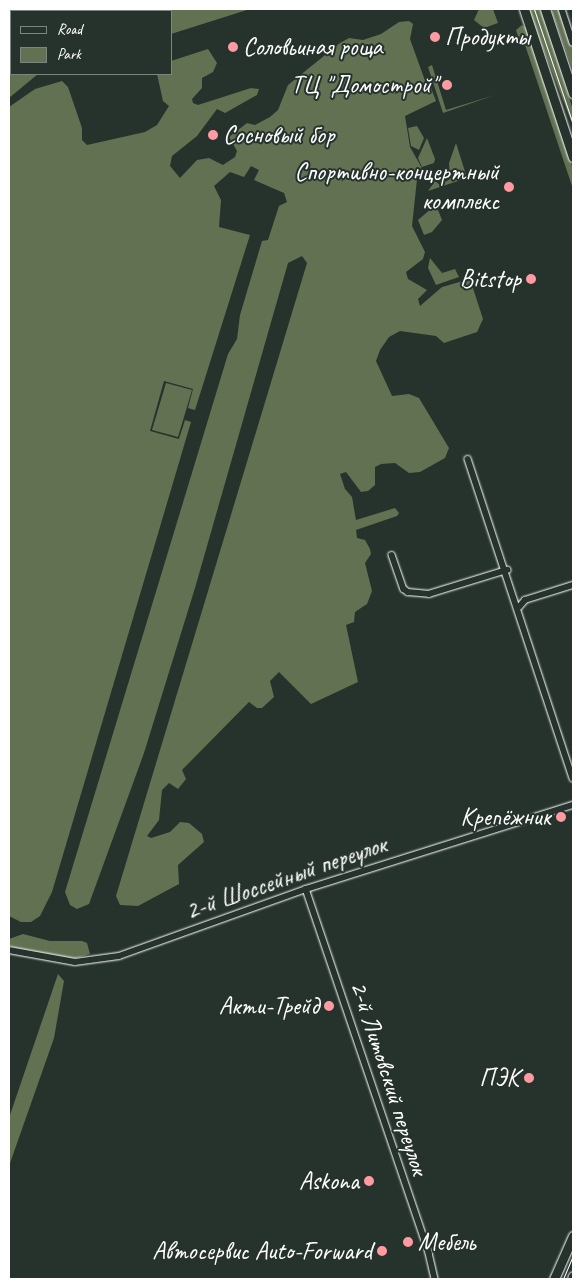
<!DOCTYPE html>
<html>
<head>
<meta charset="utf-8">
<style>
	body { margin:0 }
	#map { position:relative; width:582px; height:1288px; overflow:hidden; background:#26332d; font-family:Caveat,sans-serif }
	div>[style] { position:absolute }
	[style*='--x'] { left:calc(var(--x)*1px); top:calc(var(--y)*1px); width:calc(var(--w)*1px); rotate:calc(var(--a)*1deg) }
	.green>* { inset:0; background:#627152 }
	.roads { filter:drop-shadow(0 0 1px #fff) drop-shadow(0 0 1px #fff) }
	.street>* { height:5.5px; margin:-2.75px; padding:0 2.75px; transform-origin:2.75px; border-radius:2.75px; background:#26332d }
	.primary>* { height:9px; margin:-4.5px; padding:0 4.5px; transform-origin:4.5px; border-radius:4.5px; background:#26332d }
	.tram>* { height:1px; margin:-0.5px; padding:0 0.5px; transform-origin:0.5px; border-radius:0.5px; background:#fff }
	.dots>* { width:14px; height:14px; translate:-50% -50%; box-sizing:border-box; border:2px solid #26332d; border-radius:50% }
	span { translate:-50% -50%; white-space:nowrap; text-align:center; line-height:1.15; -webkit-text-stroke:4px #26332d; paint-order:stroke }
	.poi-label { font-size:25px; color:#fff }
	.left { translate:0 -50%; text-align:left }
	.right { translate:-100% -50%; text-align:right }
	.street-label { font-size:25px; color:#fff }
	.frame { position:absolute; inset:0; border:10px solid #fff; pointer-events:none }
	.legend { position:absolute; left:10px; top:10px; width:162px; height:65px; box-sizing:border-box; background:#26332d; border:1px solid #7d8581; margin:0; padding:6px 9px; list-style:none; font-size:15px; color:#fff }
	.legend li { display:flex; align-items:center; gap:10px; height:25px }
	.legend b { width:25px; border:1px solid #7d8581 }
</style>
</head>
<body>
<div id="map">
	<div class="green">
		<div style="clip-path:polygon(9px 9px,250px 9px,171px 34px,171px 11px,11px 11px,11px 74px,38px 74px,9px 98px)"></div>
		<div style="clip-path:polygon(479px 9px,493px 9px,498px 23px,484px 28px,474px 20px)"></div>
		<div style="clip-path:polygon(528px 9px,542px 9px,573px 110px,573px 126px)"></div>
		<div style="clip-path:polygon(560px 9px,573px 46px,573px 71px,552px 12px,553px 9px)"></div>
		<div style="clip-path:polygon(409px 21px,413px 24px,410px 39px,428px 89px,431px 88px,436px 101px,405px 116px,410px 147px,423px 170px,417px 179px,412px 226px,425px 252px,423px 259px,406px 272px,408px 279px,427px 290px,418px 299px,420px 306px,442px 287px,470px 279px,483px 319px,477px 332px,444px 343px,436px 336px,400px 331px,389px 337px,380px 350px,376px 361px,392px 396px,409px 394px,419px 398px,449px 448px,445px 458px,420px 472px,409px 473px,395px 463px,381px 464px,375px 467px,375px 485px,368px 491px,361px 492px,346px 472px,340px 474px,345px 489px,352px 497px,356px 520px,395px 508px,399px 513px,397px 516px,356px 530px,357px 538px,365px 540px,370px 549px,371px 554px,365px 563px,372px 591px,367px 604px,355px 612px,354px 622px,346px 625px,358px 682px,311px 704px,279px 672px,270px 681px,274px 697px,262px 708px,257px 708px,249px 702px,182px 770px,186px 779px,178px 789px,169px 783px,162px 790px,159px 820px,147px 836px,151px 838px,170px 832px,180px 822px,189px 823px,202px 834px,204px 842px,178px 865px,179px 884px,138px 906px,120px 905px,116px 896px,307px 263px,302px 256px,288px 263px,195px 588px,144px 753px,89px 904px,77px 909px,70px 905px,65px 892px,228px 354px,237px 339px,240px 315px,262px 241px,268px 240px,279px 206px,287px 202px,284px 193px,254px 180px,259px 170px,251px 166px,244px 177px,230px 172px,214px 186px,221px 200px,219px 227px,250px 235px,195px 410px,188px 408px,193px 389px,164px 381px,150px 431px,179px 439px,185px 420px,191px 422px,52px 892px,40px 916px,31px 922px,21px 922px,9px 916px,9px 107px,35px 89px,62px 81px,68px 87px,82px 128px,82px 140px,87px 145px,145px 132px,157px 125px,169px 106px,163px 101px,157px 74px,171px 74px,171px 61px,208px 49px,217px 63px,213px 72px,202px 78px,202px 88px,192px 99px,193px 103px,198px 105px,251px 88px,259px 89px,257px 95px,225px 113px,217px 109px,197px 136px,172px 156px,170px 166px,180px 178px,197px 160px,209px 158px,223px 165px,235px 157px,237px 151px,229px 137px,247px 123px,255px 125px,270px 117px,278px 110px,288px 85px,340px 43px,349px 38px,363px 40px,381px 34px,399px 22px)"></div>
		<div style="clip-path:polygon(522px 25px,526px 28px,573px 169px,573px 189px,524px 42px,520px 43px,516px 30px)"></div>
		<div style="clip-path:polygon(432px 65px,446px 110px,495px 95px,443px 113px,428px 67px)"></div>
		<div style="clip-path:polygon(417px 126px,424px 138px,419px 150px,411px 146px,408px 128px)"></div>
		<div style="clip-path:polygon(427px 138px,435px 159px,434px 163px,422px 167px,418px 158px)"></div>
		<div style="clip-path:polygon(456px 143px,467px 178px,428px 191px,435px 181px,440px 185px,450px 179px,449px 163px)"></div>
		<div style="clip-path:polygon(432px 208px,438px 210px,442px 220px,432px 232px,424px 235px,418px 220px)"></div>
		<div style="clip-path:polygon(430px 258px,442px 273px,455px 269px,459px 277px,436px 285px,428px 268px)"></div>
		<div style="clip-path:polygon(166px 383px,192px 390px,178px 437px,152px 430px)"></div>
		<div style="clip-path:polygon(23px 934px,50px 941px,82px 941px,87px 943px,90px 954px,77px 958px,56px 958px,9px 946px,9px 939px)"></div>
		<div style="clip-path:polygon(58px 974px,64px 981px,54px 1038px,9px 1166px,9px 1118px)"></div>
	</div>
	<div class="roads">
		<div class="street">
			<div style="--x:562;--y:9;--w:35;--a:72"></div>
			<div style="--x:468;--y:459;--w:336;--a:71.8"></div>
			<div style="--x:392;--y:555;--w:36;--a:71"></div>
			<div style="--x:404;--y:589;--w:5;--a:37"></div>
			<div style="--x:408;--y:592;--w:21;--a:5"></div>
			<div style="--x:429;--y:594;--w:82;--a:-17.1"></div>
			<div style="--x:519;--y:607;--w:9;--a:-49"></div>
			<div style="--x:525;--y:600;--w:50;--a:-17.4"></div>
			<div style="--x:306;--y:889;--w:384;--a:71.3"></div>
			<div style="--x:429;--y:1253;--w:27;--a:77"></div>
			<div style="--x:9;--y:950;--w:67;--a:10.3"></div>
			<div style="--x:75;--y:962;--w:44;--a:-7.8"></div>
			<div style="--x:119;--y:956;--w:199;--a:-19.7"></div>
			<div style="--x:306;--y:889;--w:280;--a:-17.5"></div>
		</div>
		<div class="primary">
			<div style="--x:524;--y:9;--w:156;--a:71.7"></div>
			<div style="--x:545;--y:9;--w:89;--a:71.6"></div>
			<div style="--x:554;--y:1279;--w:47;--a:-66.2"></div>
			<div style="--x:572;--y:1279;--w:3;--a:-72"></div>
		</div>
	</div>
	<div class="tram">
		<div style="--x:534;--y:9;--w:121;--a:71.3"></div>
		<div style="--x:563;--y:1279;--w:26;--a:-67"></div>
	</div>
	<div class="dots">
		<div style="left:435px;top:37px;background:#ff9aa2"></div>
		<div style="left:233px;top:47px;background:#ff9aa2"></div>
		<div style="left:447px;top:85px;background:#ff9aa2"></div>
		<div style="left:213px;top:135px;background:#ff9aa2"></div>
		<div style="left:509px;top:187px;background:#ff9aa2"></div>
		<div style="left:531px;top:279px;background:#ff9aa2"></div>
		<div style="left:561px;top:817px;background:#ff9aa2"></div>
		<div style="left:329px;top:1006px;background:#ff9aa2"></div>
		<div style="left:529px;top:1078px;background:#ff9aa2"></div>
		<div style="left:369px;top:1181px;background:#ff9aa2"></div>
		<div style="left:408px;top:1242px;background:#ff9aa2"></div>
		<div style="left:382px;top:1251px;background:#ff9aa2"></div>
	</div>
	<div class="poi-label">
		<span class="left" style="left:445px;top:37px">Продукты</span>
		<span class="left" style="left:243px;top:47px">Соловьиная роща</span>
		<span class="right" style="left:437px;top:85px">ТЦ "Домострой"</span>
		<span class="left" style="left:223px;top:135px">Сосновый бор</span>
		<span class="right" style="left:499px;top:187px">Спортивно-концертный<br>комплекс</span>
		<span class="right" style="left:521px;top:279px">Bitstop</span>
		<span class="right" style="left:551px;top:817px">Крепёжник</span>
		<span class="right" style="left:319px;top:1006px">Акти-Трейд</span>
		<span class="right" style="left:519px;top:1078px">ПЭК</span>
		<span class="right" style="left:359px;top:1181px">Askona</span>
		<span class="left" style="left:418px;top:1242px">Мебель</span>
		<span class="right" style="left:372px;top:1251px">Автосервис Auto-Forward</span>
	</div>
	<div class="street-label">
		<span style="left:286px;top:878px;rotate:-19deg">2-й Шоссейный переулок</span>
		<span style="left:389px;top:1078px;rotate:72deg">2-й Литовский переулок</span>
	</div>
	<div class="frame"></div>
	<ul class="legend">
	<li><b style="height:6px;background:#26332d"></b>Road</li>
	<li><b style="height:14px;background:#627152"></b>Park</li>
	</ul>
</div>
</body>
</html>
